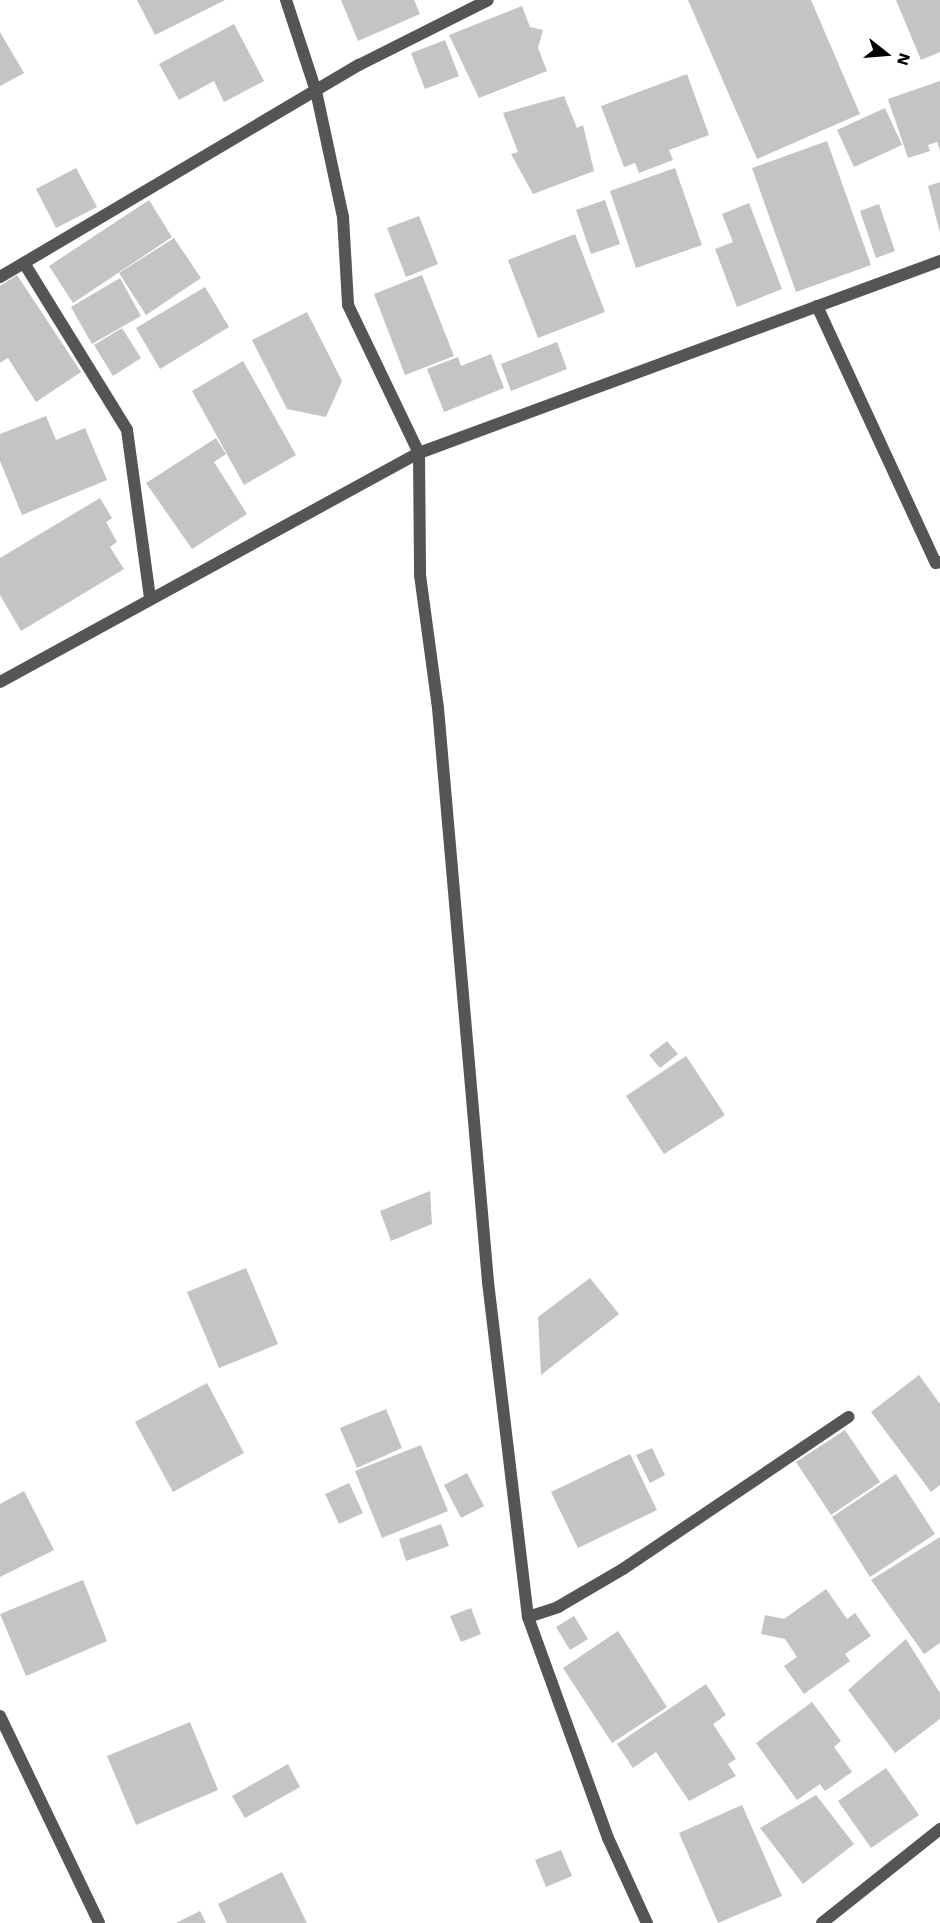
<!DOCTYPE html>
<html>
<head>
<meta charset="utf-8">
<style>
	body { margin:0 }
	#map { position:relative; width:940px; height:1923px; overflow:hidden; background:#fff; font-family:"Work Sans",sans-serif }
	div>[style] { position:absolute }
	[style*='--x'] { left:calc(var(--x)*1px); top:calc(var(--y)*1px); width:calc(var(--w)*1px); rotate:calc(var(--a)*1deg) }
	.building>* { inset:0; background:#c4c4c4 }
	.lane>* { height:12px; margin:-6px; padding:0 6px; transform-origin:6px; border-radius:6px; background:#555 }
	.street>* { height:12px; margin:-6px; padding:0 6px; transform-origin:6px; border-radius:6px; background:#555 }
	span { translate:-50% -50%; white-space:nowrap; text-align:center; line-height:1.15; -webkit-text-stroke:4.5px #fff; paint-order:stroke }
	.north { position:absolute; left:856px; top:24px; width:60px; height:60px; -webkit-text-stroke:4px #fff; paint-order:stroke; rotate:107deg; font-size:16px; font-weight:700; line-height:24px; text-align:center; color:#000 }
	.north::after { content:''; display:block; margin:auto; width:21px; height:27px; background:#000; clip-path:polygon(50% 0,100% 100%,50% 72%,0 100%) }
</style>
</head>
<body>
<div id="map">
	<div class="building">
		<div style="clip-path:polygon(137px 0,225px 0,155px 35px)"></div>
		<div style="clip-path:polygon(341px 0,414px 0,420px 14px,358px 41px)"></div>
		<div style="clip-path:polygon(688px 0,811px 0,860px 114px,757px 159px)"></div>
		<div style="clip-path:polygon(896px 0,940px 0,940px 52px,921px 60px)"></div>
		<div style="clip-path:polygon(522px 6px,530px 27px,543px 30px,538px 48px,547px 71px,479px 98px,449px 35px)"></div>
		<div style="clip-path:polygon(234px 24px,264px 81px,224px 102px,214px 81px,179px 100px,159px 64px)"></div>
		<div style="clip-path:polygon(0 32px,24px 73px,0 86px)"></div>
		<div style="clip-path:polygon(445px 40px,459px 76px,425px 89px,411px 53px)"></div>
		<div style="clip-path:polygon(687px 74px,709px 135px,669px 150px,673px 160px,639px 173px,635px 163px,624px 167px,601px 106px)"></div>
		<div style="clip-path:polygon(940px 81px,940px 151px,937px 142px,928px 145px,930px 151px,908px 158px,888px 99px)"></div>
		<div style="clip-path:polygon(564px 96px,577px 128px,583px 125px,594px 171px,533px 194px,511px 154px,518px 152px,503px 113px)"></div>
		<div style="clip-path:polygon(885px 108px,902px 145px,854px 167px,837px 130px)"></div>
		<div style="clip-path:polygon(827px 141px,871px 265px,796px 292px,752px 168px)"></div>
		<div style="clip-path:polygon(76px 168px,97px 207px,56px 228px,36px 189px)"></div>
		<div style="clip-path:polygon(675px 168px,702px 245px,636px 268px,610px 191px)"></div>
		<div style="clip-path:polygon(940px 182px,940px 233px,928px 186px)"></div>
		<div style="clip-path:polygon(149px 200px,172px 237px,73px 303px,49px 266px)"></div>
		<div style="clip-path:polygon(605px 200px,620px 244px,591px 254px,576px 210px)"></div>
		<div style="clip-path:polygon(749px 203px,782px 289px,737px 307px,715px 249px,733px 242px,722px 214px)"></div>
		<div style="clip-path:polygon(879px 204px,895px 251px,876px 258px,860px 211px)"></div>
		<div style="clip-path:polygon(419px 216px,438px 264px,406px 277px,387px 228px)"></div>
		<div style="clip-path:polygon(575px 234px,605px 312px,538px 338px,508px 260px)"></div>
		<div style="clip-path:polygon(174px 238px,201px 278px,146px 315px,119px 273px)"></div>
		<div style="clip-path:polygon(17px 275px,81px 372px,36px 402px,8px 358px,0 363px,0 286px)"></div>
		<div style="clip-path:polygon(422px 275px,454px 356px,405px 375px,374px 294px)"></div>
		<div style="clip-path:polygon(120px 278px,141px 316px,92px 344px,71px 307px)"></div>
		<div style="clip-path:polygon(205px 287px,229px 327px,160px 369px,136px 328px)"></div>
		<div style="clip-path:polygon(307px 312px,342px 381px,326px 417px,287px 409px,252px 340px)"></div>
		<div style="clip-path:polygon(122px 328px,141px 358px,113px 376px,94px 345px)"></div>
		<div style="clip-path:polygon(557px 342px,567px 369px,511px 391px,501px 364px)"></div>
		<div style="clip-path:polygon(491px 354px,504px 388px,444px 412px,427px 369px,458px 357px,461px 366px)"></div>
		<div style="clip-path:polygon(243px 361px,296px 455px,244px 485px,192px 391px)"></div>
		<div style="clip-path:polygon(46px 416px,56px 440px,85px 428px,107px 480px,22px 515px,0 461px,0 434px)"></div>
		<div style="clip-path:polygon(216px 438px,226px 454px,214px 462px,247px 514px,192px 549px,146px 483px)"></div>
		<div style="clip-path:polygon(100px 498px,112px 518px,106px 522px,117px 542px,110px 547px,124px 569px,21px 631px,0 595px,0 558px)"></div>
		<div style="clip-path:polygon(667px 1041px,678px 1054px,660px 1068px,649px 1055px)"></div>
		<div style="clip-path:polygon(686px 1056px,725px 1115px,664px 1154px,626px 1096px)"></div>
		<div style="clip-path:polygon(430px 1191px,432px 1224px,391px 1241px,380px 1211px)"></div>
		<div style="clip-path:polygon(246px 1268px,278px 1344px,219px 1368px,187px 1292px)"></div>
		<div style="clip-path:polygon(590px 1278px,619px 1314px,541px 1375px,538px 1317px)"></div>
		<div style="clip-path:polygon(919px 1375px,940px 1404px,940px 1485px,931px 1492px,871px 1412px)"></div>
		<div style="clip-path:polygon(207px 1383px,244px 1453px,173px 1492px,135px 1422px)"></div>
		<div style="clip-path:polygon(386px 1409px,402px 1448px,357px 1468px,340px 1428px)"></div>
		<div style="clip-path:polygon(845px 1430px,880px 1482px,831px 1515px,796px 1462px)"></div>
		<div style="clip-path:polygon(421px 1445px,448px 1511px,382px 1538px,355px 1471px)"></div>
		<div style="clip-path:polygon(652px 1448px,665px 1475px,650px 1483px,636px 1455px)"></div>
		<div style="clip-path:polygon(630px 1454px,657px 1510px,578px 1548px,551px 1492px)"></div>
		<div style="clip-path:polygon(467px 1473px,484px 1506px,461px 1518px,444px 1485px)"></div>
		<div style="clip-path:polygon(896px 1474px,935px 1534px,870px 1577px,832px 1517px)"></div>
		<div style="clip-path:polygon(349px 1483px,363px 1513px,339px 1524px,325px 1494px)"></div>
		<div style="clip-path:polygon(24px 1491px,54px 1550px,0 1577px,0 1504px)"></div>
		<div style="clip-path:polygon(441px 1524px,449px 1546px,406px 1561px,399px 1539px)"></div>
		<div style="clip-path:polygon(940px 1537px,940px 1643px,924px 1654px,871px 1580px)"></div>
		<div style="clip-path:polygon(83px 1580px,107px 1641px,26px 1676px,0 1614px)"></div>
		<div style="clip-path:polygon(826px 1589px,847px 1619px,855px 1613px,871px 1636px,845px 1654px,850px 1661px,804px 1694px,784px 1666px,797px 1657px,785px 1639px,761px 1634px,765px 1615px,784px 1619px)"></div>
		<div style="clip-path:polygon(471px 1608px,481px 1634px,461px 1642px,450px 1616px)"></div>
		<div style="clip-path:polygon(574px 1616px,588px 1639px,570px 1650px,556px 1627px)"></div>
		<div style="clip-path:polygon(618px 1631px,667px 1707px,612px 1743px,563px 1668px)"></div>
		<div style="clip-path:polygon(906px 1639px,940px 1693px,940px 1719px,895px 1753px,848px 1690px)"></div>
		<div style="clip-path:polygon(706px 1684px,726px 1715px,713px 1724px,736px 1759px,728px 1764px,736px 1776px,689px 1801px,656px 1752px,633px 1768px,617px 1744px)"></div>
		<div style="clip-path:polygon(812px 1702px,841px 1741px,834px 1747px,852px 1772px,825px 1791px,820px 1784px,797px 1800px,756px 1743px)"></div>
		<div style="clip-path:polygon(190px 1722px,218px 1790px,136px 1825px,107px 1756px)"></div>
		<div style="clip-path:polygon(288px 1764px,300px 1787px,245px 1818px,232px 1796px)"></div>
		<div style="clip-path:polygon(886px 1768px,919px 1815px,871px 1848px,838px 1801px)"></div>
		<div style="clip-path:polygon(816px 1795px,854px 1844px,803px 1884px,760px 1828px)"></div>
		<div style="clip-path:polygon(742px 1805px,782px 1896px,718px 1923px,679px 1833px)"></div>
		<div style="clip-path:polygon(561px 1850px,572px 1876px,546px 1887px,535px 1860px)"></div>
		<div style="clip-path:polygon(282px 1872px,307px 1923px,227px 1923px,218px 1904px)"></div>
		<div style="clip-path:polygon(200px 1911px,206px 1923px,176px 1923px)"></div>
	</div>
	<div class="lane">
		<div style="--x:817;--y:306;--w:283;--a:65.2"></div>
		<div style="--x:936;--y:563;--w:4;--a:-14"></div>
	</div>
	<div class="street">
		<div style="--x:286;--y:0;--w:96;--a:71.8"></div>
		<div style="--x:316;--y:91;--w:129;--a:77.9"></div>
		<div style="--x:343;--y:217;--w:88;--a:86.7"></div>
		<div style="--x:348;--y:305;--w:164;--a:64.4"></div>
		<div style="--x:419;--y:453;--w:122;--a:89.5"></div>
		<div style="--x:420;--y:575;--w:134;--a:82.3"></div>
		<div style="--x:438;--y:708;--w:576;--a:85.02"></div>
		<div style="--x:488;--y:1282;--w:337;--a:83.2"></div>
		<div style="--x:528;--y:1617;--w:235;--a:70.1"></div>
		<div style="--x:608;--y:1838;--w:94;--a:65.4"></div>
		<div style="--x:24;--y:263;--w:196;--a:58.3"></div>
		<div style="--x:127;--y:430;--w:171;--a:82.2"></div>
		<div style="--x:0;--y:277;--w:417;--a:-30.6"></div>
		<div style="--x:359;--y:65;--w:144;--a:-26.7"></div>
		<div style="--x:0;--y:682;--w:477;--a:-28.7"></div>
		<div style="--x:419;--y:453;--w:555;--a:-20.23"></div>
		<div style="--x:528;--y:1617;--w:32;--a:-18"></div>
		<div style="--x:558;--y:1607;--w:75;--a:-30.3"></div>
		<div style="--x:623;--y:1569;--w:272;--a:-34"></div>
		<div style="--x:0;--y:1716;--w:229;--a:64.4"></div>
		<div style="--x:822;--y:1923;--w:151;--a:-38.5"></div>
	</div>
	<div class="north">N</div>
</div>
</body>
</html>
